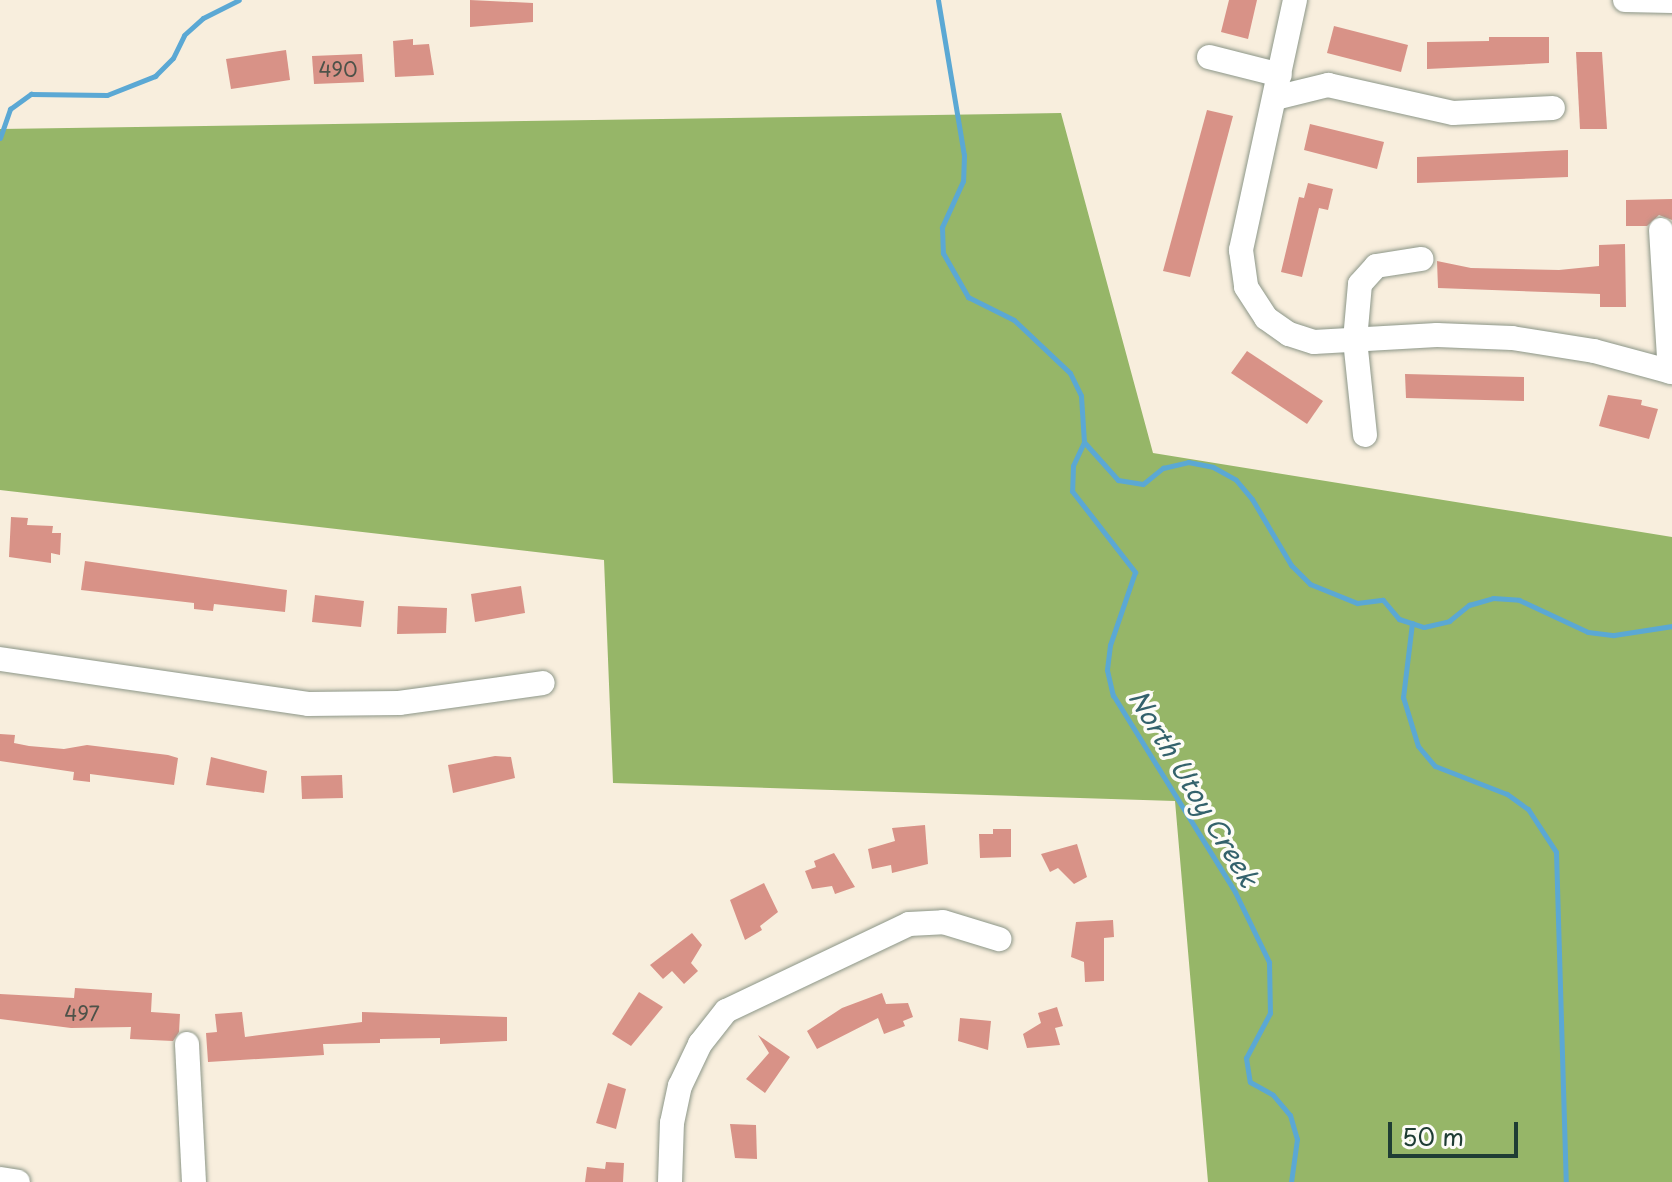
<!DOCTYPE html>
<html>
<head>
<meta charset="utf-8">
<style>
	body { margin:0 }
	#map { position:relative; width:1672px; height:1182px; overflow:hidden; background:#f8eedd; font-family:"Playpen Sans",sans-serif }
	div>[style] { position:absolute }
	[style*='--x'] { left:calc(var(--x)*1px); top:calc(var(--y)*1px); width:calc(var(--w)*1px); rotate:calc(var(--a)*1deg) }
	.forest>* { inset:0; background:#96b668 }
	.stream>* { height:5px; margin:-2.5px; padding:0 2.5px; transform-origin:2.5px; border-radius:2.5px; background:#5ba8d4 }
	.building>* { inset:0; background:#d89287 }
	.roads { filter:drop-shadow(0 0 2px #8c9688) drop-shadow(0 0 2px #8c9688) }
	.minor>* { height:24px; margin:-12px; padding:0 12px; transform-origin:12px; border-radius:12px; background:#fff }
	span { translate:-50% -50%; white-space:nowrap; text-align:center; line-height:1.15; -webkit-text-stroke:7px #fdfcf7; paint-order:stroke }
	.number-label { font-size:20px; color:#4d5249 }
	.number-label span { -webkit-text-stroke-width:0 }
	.water-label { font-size:26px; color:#34626c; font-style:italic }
	.scale { position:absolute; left:1388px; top:1122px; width:130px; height:36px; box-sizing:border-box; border:4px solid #1f3d34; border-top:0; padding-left:10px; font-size:24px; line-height:28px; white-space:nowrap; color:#1f3d34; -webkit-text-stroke:6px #fdfcf7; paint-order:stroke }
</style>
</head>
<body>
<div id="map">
	<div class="forest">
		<div style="clip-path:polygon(1061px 113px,1153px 453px,1672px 537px,1672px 1182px,1208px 1182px,1175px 801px,613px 783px,604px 560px,0 490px,0 129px)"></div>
	</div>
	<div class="stream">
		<div style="--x:938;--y:0;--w:157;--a:80.5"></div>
		<div style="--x:964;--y:155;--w:26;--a:92"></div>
		<div style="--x:963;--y:181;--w:51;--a:114.5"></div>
		<div style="--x:942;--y:227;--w:26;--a:88"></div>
		<div style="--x:943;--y:253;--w:51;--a:60.4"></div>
		<div style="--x:968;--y:297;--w:51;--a:26.6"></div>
		<div style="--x:1014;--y:320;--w:77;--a:43.4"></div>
		<div style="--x:1070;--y:373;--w:25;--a:64"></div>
		<div style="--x:1081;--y:396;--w:46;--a:86.3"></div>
		<div style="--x:1084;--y:442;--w:26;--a:115"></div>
		<div style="--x:1073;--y:466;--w:25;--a:92"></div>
		<div style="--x:1072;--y:491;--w:103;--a:52.1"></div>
		<div style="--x:1135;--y:572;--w:77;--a:108.9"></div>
		<div style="--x:1110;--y:645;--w:25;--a:97"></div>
		<div style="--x:1107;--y:670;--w:26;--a:77"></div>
		<div style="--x:1113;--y:695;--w:232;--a:58.2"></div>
		<div style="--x:1235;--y:892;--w:78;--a:64.1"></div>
		<div style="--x:1269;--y:962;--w:51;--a:88.9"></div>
		<div style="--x:1270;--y:1013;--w:51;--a:118.1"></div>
		<div style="--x:1246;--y:1058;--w:24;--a:81"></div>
		<div style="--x:1250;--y:1082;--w:26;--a:29"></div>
		<div style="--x:1273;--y:1095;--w:26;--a:50"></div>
		<div style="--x:1290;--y:1115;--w:25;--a:74"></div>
		<div style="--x:1297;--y:1139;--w:43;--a:97.9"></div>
		<div style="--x:0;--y:138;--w:31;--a:-71"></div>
		<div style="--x:10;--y:109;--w:26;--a:-36"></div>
		<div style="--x:31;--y:94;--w:76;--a:0.8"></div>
		<div style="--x:107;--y:95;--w:52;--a:-21.6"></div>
		<div style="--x:155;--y:76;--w:25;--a:-45"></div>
		<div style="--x:173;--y:58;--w:25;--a:-64"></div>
		<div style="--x:184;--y:35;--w:25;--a:-42"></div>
		<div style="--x:203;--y:18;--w:40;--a:-26.6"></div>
		<div style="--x:1084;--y:442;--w:51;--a:48.2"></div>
		<div style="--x:1118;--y:480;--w:25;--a:9"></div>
		<div style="--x:1143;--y:484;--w:26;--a:-39"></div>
		<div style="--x:1163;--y:468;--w:26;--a:-13"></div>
		<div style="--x:1188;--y:462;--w:25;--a:11"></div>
		<div style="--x:1213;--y:467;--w:26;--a:29"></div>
		<div style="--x:1236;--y:480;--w:25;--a:50"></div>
		<div style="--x:1252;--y:499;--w:77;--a:59.4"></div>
		<div style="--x:1291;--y:565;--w:27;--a:45"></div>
		<div style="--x:1310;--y:584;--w:51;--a:22"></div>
		<div style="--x:1357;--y:603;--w:26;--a:-7"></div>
		<div style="--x:1383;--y:600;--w:25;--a:50"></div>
		<div style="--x:1399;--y:619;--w:26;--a:18"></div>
		<div style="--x:1424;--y:627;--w:26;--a:-13"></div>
		<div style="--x:1449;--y:621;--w:26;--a:-39"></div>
		<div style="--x:1469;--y:605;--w:25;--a:-16"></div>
		<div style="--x:1493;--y:598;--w:26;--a:4"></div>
		<div style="--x:1519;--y:600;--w:76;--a:24.9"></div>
		<div style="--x:1588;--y:632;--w:26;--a:7"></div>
		<div style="--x:1614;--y:635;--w:59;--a:-8.8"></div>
		<div style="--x:1412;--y:623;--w:75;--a:96.9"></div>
		<div style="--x:1403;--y:697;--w:51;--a:73"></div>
		<div style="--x:1418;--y:746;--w:26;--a:50"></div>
		<div style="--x:1435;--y:766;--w:77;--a:21.3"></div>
		<div style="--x:1507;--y:794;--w:26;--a:36"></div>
		<div style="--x:1528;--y:809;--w:51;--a:56.9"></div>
		<div style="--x:1556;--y:852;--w:330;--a:88.3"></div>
	</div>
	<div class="building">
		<div style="clip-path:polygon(470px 0,533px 3px,533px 22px,470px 27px)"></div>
		<div style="clip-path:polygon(1229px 0,1257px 0,1248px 39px,1221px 32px)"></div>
		<div style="clip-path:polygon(1334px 26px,1408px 45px,1401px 72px,1327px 53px)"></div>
		<div style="clip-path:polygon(1489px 37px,1549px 37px,1549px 63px,1427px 69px,1427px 42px,1489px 41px)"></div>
		<div style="clip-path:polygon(413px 39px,413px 45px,429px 44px,434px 75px,395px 77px,393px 41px)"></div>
		<div style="clip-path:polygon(286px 50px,290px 80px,231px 89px,226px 59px)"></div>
		<div style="clip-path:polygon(1576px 52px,1602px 52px,1607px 129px,1580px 129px)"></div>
		<div style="clip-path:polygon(362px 54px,364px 82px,314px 84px,312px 56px)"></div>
		<div style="clip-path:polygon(1207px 110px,1233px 116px,1190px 277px,1163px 271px)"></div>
		<div style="clip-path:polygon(1310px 124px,1384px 142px,1377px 169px,1304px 150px)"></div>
		<div style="clip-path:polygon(1568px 150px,1568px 177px,1417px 183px,1417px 157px)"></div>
		<div style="clip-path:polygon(1308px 183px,1333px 189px,1328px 210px,1319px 208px,1302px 277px,1281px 272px,1299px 197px,1304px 198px)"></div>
		<div style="clip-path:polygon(1672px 199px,1672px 220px,1659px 215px,1647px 226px,1626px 226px,1626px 200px)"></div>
		<div style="clip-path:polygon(1625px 244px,1626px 307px,1600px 307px,1600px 294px,1438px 288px,1437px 261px,1471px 268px,1559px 270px,1599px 266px,1599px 245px)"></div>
		<div style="clip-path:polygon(1247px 351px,1323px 401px,1307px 424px,1231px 373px)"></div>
		<div style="clip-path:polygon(1405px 374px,1524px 377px,1524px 401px,1406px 398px)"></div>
		<div style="clip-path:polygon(1608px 395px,1642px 400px,1641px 405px,1658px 409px,1649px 439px,1599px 426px)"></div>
		<div style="clip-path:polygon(11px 517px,28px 518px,27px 525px,53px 526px,52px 533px,61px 533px,60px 555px,51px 553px,51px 563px,9px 557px)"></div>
		<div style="clip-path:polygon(85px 561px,287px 590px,285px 612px,214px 604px,213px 611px,194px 609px,194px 603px,81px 590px)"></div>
		<div style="clip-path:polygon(521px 586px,525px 613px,475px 622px,471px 594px)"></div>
		<div style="clip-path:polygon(315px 595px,364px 601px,361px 627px,312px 622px)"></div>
		<div style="clip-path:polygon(398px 606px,447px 608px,446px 633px,397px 634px)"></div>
		<div style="clip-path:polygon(0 734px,15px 735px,14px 743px,29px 746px,64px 749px,87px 745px,168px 755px,178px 758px,174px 785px,90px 774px,90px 782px,73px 780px,74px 772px,0 761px)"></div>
		<div style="clip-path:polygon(495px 756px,511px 757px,515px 778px,453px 793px,448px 765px)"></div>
		<div style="clip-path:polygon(211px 757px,267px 771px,264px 793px,206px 785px)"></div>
		<div style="clip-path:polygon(342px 775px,343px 798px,302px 799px,301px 776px)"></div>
		<div style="clip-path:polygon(925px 825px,928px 864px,892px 873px,891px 865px,872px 869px,868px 849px,895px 841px,892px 828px)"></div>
		<div style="clip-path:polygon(993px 829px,1011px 829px,1011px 857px,980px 858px,979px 834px,993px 834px)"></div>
		<div style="clip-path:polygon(1077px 844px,1087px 877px,1074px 884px,1058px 868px,1050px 872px,1041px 854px)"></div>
		<div style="clip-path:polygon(834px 853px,855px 887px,835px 894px,832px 886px,812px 889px,805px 871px,816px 867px,814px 861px)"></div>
		<div style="clip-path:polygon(764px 883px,778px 912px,760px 926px,762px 930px,745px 940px,730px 900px)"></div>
		<div style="clip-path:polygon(1113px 920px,1114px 937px,1104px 938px,1104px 981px,1085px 982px,1084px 962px,1071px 957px,1076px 922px)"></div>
		<div style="clip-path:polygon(692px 933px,702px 945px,691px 963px,698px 971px,684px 984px,672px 971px,663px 979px,650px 965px)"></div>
		<div style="clip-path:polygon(75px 988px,152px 993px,151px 1012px,180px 1014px,179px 1032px,173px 1041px,130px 1039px,131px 1027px,71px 1028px,0 1019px,0 994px,74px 998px)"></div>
		<div style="clip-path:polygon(639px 992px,663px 1007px,631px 1046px,612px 1034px)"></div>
		<div style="clip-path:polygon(882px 993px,886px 1004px,908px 1003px,913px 1017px,903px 1021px,905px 1026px,884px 1034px,878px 1018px,817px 1049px,807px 1031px,842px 1008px)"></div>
		<div style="clip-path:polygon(1057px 1007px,1063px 1026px,1055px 1028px,1060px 1045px,1027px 1048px,1023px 1034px,1041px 1023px,1038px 1013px)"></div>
		<div style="clip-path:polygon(242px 1012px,245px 1037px,362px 1022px,362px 1012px,507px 1017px,507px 1041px,440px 1044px,440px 1038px,380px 1039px,380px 1043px,323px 1044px,324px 1055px,208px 1062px,206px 1033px,217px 1032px,215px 1014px)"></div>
		<div style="clip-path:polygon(960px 1018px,991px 1021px,988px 1050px,958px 1041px)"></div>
		<div style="clip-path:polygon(758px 1035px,790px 1057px,765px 1093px,746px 1079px,769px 1053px)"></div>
		<div style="clip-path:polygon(608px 1083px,626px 1089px,616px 1129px,596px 1123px)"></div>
		<div style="clip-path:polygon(730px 1124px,756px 1125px,757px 1159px,735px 1158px)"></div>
		<div style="clip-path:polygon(606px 1162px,624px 1163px,623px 1182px,585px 1182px,587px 1167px,605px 1169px)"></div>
	</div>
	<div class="roads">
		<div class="minor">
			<div style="--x:1295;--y:0;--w:256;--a:102.2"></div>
			<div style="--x:1241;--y:250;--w:37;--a:82"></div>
			<div style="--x:1246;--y:287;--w:37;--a:57"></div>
			<div style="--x:1266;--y:318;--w:28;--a:35"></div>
			<div style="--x:1289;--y:334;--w:26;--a:18"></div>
			<div style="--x:1314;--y:342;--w:123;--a:-3.3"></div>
			<div style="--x:1437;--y:335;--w:75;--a:2.3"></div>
			<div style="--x:1512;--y:338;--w:83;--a:9"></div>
			<div style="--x:1594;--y:351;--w:81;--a:15.1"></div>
			<div style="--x:1625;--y:0;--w:47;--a:1.2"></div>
			<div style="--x:1209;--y:57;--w:73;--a:14.2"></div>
			<div style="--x:1275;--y:98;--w:55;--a:-13.8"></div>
			<div style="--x:1328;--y:85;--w:128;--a:12.6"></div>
			<div style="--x:1453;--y:113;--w:100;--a:-2.9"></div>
			<div style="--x:1661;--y:230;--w:142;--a:86.4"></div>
			<div style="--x:1365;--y:435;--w:96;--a:-96"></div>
			<div style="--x:1355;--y:340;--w:56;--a:-84.9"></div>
			<div style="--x:1360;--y:284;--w:24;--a:-48"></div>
			<div style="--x:1376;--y:266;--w:46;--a:-8.8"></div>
			<div style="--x:0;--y:659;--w:311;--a:8.3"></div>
			<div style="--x:308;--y:704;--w:91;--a:-0.6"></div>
			<div style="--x:399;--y:703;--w:145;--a:-7.9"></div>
			<div style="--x:187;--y:1044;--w:138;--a:87.1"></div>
			<div style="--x:0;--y:1179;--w:18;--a:9"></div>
			<div style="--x:670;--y:1182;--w:59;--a:-88.1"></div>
			<div style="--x:672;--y:1123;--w:38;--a:-78"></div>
			<div style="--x:680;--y:1086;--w:47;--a:-64.5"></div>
			<div style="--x:700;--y:1044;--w:42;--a:-51.8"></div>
			<div style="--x:726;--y:1011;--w:203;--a:-25.4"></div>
			<div style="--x:909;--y:924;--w:34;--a:-3"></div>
			<div style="--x:943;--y:922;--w:59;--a:16.9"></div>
		</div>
	</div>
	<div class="number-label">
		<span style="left:338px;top:69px">490</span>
		<span style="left:82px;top:1013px">497</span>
	</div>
	<div class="water-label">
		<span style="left:1194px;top:788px;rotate:59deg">North Utoy Creek</span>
	</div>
	<div class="scale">50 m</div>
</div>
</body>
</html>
